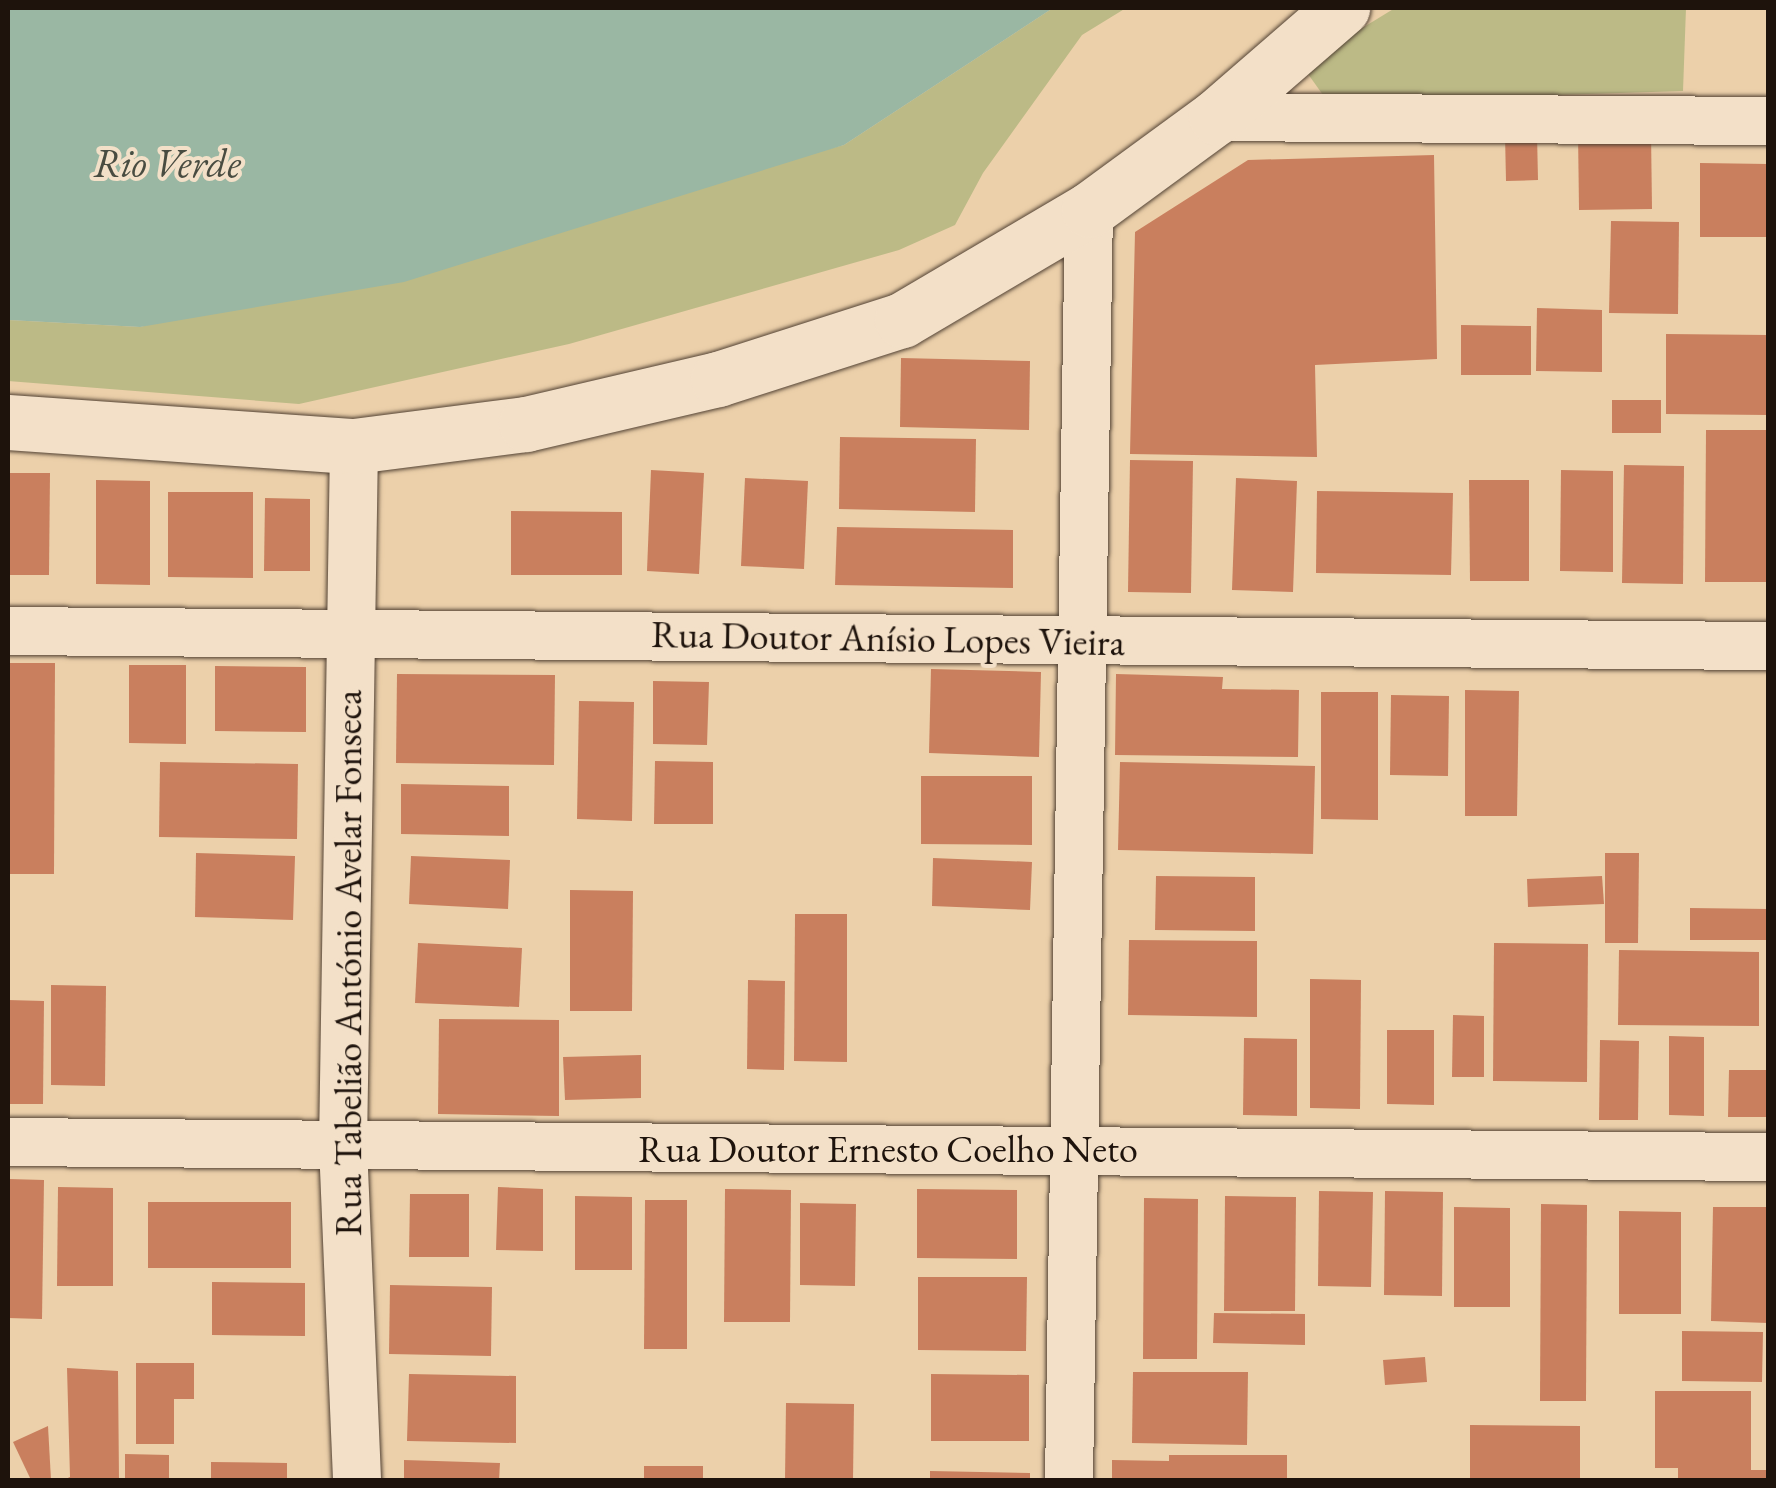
<!DOCTYPE html>
<html>
<head>
<meta charset="utf-8">
<style>
	body { margin:0 }
	#map { position:relative; width:1776px; height:1488px; overflow:hidden; background:#ecd0aa; font-family:"EB Garamond",serif }
	div>[style] { position:absolute }
	[style*='--x'] { left:calc(var(--x)*1px); top:calc(var(--y)*1px); width:calc(var(--w)*1px); rotate:calc(var(--a)*1deg) }
	.green>* { inset:0; background:#bcba86 }
	.water>* { inset:0; background:#9ab7a3 }
	.building>* { inset:0; background:#c97f5e }
	.roads { filter:drop-shadow(0 0 2px #524234) drop-shadow(0 0 2px #524234) }
	.minor>* { height:48px; margin:-24px; padding:0 24px; transform-origin:24px; border-radius:24px; background:#f3e0c8 }
	.secondary>* { height:55px; margin:-27.5px; padding:0 27.5px; transform-origin:27.5px; border-radius:27.5px; background:#f3e0c8 }
	span { translate:-50% -50%; white-space:nowrap; text-align:center; line-height:1.15; -webkit-text-stroke:8px #f3e0c8; paint-order:stroke }
	.street-label { font-size:38px; color:#1e130c }
	.water-label { font-size:40px; color:#494c41; font-style:italic }
	.frame { position:absolute; inset:0; border:10px solid #1e130c; pointer-events:none }
</style>
</head>
<body>
<div id="map">
	<div class="green">
		<div style="clip-path:polygon(1053px 8px,1126px 8px,1082px 35px,983px 173px,955px 225px,899px 250px,569px 344px,299px 404px,8px 381px,8px 320px,140px 327px,844px 145px)"></div>
		<div style="clip-path:polygon(1395px 8px,1686px 8px,1683px 91px,1328px 102px,1308px 74px,1323px 52px)"></div>
	</div>
	<div class="water">
		<div style="clip-path:polygon(8px 8px,1053px 8px,844px 145px,404px 282px,140px 327px,8px 320px)"></div>
	</div>
	<div class="building">
		<div style="clip-path:polygon(1578px 131px,1651px 132px,1652px 209px,1579px 210px)"></div>
		<div style="clip-path:polygon(1537px 134px,1538px 180px,1506px 181px,1505px 135px)"></div>
		<div style="clip-path:polygon(1434px 155px,1437px 359px,1315px 365px,1317px 457px,1130px 454px,1135px 232px,1248px 160px)"></div>
		<div style="clip-path:polygon(1700px 163px,1768px 164px,1768px 237px,1700px 237px)"></div>
		<div style="clip-path:polygon(1611px 221px,1679px 222px,1678px 314px,1609px 313px)"></div>
		<div style="clip-path:polygon(1537px 308px,1602px 310px,1602px 372px,1536px 371px)"></div>
		<div style="clip-path:polygon(1461px 325px,1531px 326px,1531px 375px,1461px 375px)"></div>
		<div style="clip-path:polygon(1666px 334px,1768px 335px,1768px 415px,1666px 414px)"></div>
		<div style="clip-path:polygon(901px 358px,1030px 361px,1029px 430px,900px 427px)"></div>
		<div style="clip-path:polygon(1612px 400px,1661px 400px,1661px 433px,1612px 433px)"></div>
		<div style="clip-path:polygon(1706px 430px,1768px 430px,1768px 582px,1705px 582px)"></div>
		<div style="clip-path:polygon(840px 437px,976px 439px,975px 512px,839px 509px)"></div>
		<div style="clip-path:polygon(1130px 460px,1193px 461px,1191px 593px,1128px 592px)"></div>
		<div style="clip-path:polygon(1624px 465px,1684px 466px,1683px 584px,1622px 583px)"></div>
		<div style="clip-path:polygon(651px 470px,704px 473px,699px 574px,647px 571px)"></div>
		<div style="clip-path:polygon(1561px 470px,1613px 471px,1613px 572px,1560px 571px)"></div>
		<div style="clip-path:polygon(8px 473px,50px 473px,49px 575px,8px 575px)"></div>
		<div style="clip-path:polygon(745px 478px,808px 481px,804px 569px,741px 566px)"></div>
		<div style="clip-path:polygon(1236px 478px,1297px 481px,1293px 592px,1232px 590px)"></div>
		<div style="clip-path:polygon(96px 480px,150px 481px,150px 585px,96px 584px)"></div>
		<div style="clip-path:polygon(1469px 480px,1529px 480px,1529px 581px,1470px 581px)"></div>
		<div style="clip-path:polygon(1317px 491px,1453px 493px,1451px 575px,1316px 573px)"></div>
		<div style="clip-path:polygon(168px 492px,253px 492px,253px 578px,168px 577px)"></div>
		<div style="clip-path:polygon(265px 498px,310px 499px,310px 571px,264px 571px)"></div>
		<div style="clip-path:polygon(511px 511px,622px 512px,622px 575px,511px 575px)"></div>
		<div style="clip-path:polygon(837px 527px,1013px 530px,1013px 588px,835px 585px)"></div>
		<div style="clip-path:polygon(8px 663px,55px 663px,54px 874px,8px 874px)"></div>
		<div style="clip-path:polygon(129px 665px,186px 665px,186px 744px,129px 743px)"></div>
		<div style="clip-path:polygon(215px 666px,306px 667px,306px 732px,215px 731px)"></div>
		<div style="clip-path:polygon(931px 669px,1041px 672px,1039px 757px,929px 753px)"></div>
		<div style="clip-path:polygon(397px 674px,555px 675px,554px 765px,396px 763px)"></div>
		<div style="clip-path:polygon(1116px 674px,1223px 677px,1222px 689px,1299px 690px,1298px 757px,1115px 755px)"></div>
		<div style="clip-path:polygon(653px 681px,709px 682px,707px 745px,653px 744px)"></div>
		<div style="clip-path:polygon(1465px 690px,1519px 691px,1517px 816px,1465px 816px)"></div>
		<div style="clip-path:polygon(1321px 692px,1378px 692px,1378px 820px,1321px 819px)"></div>
		<div style="clip-path:polygon(1391px 695px,1449px 696px,1448px 776px,1390px 775px)"></div>
		<div style="clip-path:polygon(579px 701px,634px 702px,632px 821px,577px 819px)"></div>
		<div style="clip-path:polygon(655px 761px,713px 762px,713px 824px,654px 824px)"></div>
		<div style="clip-path:polygon(160px 762px,298px 764px,297px 839px,159px 837px)"></div>
		<div style="clip-path:polygon(1120px 762px,1315px 766px,1313px 854px,1118px 850px)"></div>
		<div style="clip-path:polygon(921px 776px,1032px 776px,1032px 845px,921px 844px)"></div>
		<div style="clip-path:polygon(401px 784px,509px 786px,509px 836px,401px 834px)"></div>
		<div style="clip-path:polygon(196px 853px,295px 856px,293px 920px,195px 917px)"></div>
		<div style="clip-path:polygon(1605px 853px,1639px 853px,1638px 943px,1605px 943px)"></div>
		<div style="clip-path:polygon(411px 856px,510px 860px,508px 909px,409px 904px)"></div>
		<div style="clip-path:polygon(933px 858px,1032px 862px,1030px 910px,932px 906px)"></div>
		<div style="clip-path:polygon(1156px 876px,1255px 877px,1255px 931px,1155px 930px)"></div>
		<div style="clip-path:polygon(1602px 876px,1604px 904px,1528px 907px,1527px 879px)"></div>
		<div style="clip-path:polygon(570px 890px,633px 891px,632px 1011px,570px 1011px)"></div>
		<div style="clip-path:polygon(1690px 908px,1768px 909px,1768px 940px,1690px 940px)"></div>
		<div style="clip-path:polygon(795px 914px,847px 914px,847px 1062px,794px 1061px)"></div>
		<div style="clip-path:polygon(1129px 940px,1257px 941px,1257px 1017px,1128px 1015px)"></div>
		<div style="clip-path:polygon(418px 943px,522px 948px,519px 1007px,415px 1003px)"></div>
		<div style="clip-path:polygon(1494px 943px,1588px 944px,1587px 1082px,1493px 1081px)"></div>
		<div style="clip-path:polygon(1619px 950px,1759px 952px,1759px 1026px,1618px 1025px)"></div>
		<div style="clip-path:polygon(1310px 979px,1361px 980px,1360px 1109px,1310px 1108px)"></div>
		<div style="clip-path:polygon(748px 980px,785px 981px,784px 1070px,747px 1069px)"></div>
		<div style="clip-path:polygon(51px 985px,106px 986px,105px 1086px,51px 1085px)"></div>
		<div style="clip-path:polygon(8px 1000px,44px 1001px,43px 1104px,8px 1104px)"></div>
		<div style="clip-path:polygon(1453px 1015px,1484px 1016px,1484px 1077px,1452px 1077px)"></div>
		<div style="clip-path:polygon(439px 1019px,559px 1020px,559px 1116px,438px 1114px)"></div>
		<div style="clip-path:polygon(1387px 1030px,1434px 1030px,1434px 1105px,1387px 1104px)"></div>
		<div style="clip-path:polygon(1669px 1036px,1704px 1037px,1704px 1116px,1669px 1115px)"></div>
		<div style="clip-path:polygon(1244px 1038px,1297px 1039px,1297px 1116px,1243px 1115px)"></div>
		<div style="clip-path:polygon(1600px 1040px,1639px 1041px,1638px 1120px,1599px 1120px)"></div>
		<div style="clip-path:polygon(641px 1055px,641px 1098px,565px 1100px,563px 1057px)"></div>
		<div style="clip-path:polygon(1729px 1070px,1768px 1070px,1768px 1117px,1728px 1117px)"></div>
		<div style="clip-path:polygon(8px 1179px,44px 1180px,42px 1319px,8px 1318px)"></div>
		<div style="clip-path:polygon(58px 1187px,113px 1188px,113px 1286px,57px 1286px)"></div>
		<div style="clip-path:polygon(498px 1187px,543px 1189px,543px 1251px,496px 1250px)"></div>
		<div style="clip-path:polygon(725px 1189px,791px 1190px,790px 1322px,724px 1322px)"></div>
		<div style="clip-path:polygon(917px 1189px,1017px 1190px,1017px 1259px,917px 1258px)"></div>
		<div style="clip-path:polygon(1319px 1191px,1373px 1192px,1371px 1287px,1318px 1286px)"></div>
		<div style="clip-path:polygon(1385px 1191px,1443px 1192px,1442px 1296px,1384px 1295px)"></div>
		<div style="clip-path:polygon(410px 1194px,469px 1194px,469px 1257px,409px 1257px)"></div>
		<div style="clip-path:polygon(575px 1196px,632px 1197px,632px 1270px,575px 1270px)"></div>
		<div style="clip-path:polygon(1225px 1196px,1296px 1197px,1295px 1311px,1224px 1311px)"></div>
		<div style="clip-path:polygon(1144px 1198px,1198px 1199px,1197px 1359px,1143px 1359px)"></div>
		<div style="clip-path:polygon(645px 1200px,687px 1200px,687px 1349px,644px 1349px)"></div>
		<div style="clip-path:polygon(148px 1202px,291px 1202px,291px 1268px,148px 1268px)"></div>
		<div style="clip-path:polygon(800px 1203px,856px 1204px,855px 1286px,800px 1285px)"></div>
		<div style="clip-path:polygon(1541px 1204px,1587px 1205px,1586px 1401px,1540px 1401px)"></div>
		<div style="clip-path:polygon(1454px 1207px,1510px 1208px,1510px 1307px,1454px 1307px)"></div>
		<div style="clip-path:polygon(1713px 1207px,1768px 1207px,1768px 1323px,1711px 1321px)"></div>
		<div style="clip-path:polygon(1619px 1211px,1681px 1212px,1681px 1314px,1619px 1314px)"></div>
		<div style="clip-path:polygon(918px 1277px,1027px 1277px,1026px 1351px,918px 1350px)"></div>
		<div style="clip-path:polygon(212px 1282px,305px 1283px,305px 1336px,212px 1335px)"></div>
		<div style="clip-path:polygon(390px 1285px,492px 1287px,491px 1356px,389px 1354px)"></div>
		<div style="clip-path:polygon(1214px 1313px,1305px 1314px,1305px 1345px,1213px 1343px)"></div>
		<div style="clip-path:polygon(1682px 1331px,1763px 1332px,1762px 1382px,1682px 1381px)"></div>
		<div style="clip-path:polygon(1425px 1357px,1427px 1382px,1385px 1385px,1383px 1360px)"></div>
		<div style="clip-path:polygon(136px 1363px,194px 1363px,194px 1399px,174px 1399px,174px 1444px,136px 1444px)"></div>
		<div style="clip-path:polygon(67px 1368px,118px 1371px,119px 1480px,63px 1480px,70px 1477px)"></div>
		<div style="clip-path:polygon(1133px 1372px,1248px 1372px,1247px 1445px,1132px 1443px)"></div>
		<div style="clip-path:polygon(409px 1374px,516px 1376px,516px 1443px,407px 1441px)"></div>
		<div style="clip-path:polygon(931px 1374px,1029px 1375px,1029px 1441px,931px 1441px)"></div>
		<div style="clip-path:polygon(1655px 1391px,1751px 1391px,1751px 1470px,1766px 1470px,1766px 1480px,1678px 1480px,1678px 1468px,1655px 1468px)"></div>
		<div style="clip-path:polygon(786px 1403px,854px 1404px,853px 1480px,785px 1480px)"></div>
		<div style="clip-path:polygon(1470px 1425px,1580px 1426px,1580px 1480px,1470px 1480px)"></div>
		<div style="clip-path:polygon(48px 1426px,51px 1480px,31px 1480px,13px 1442px)"></div>
		<div style="clip-path:polygon(125px 1454px,169px 1455px,169px 1480px,125px 1480px)"></div>
		<div style="clip-path:polygon(1169px 1455px,1287px 1455px,1287px 1480px,1112px 1480px,1112px 1460px,1169px 1461px)"></div>
		<div style="clip-path:polygon(404px 1460px,500px 1463px,499px 1480px,404px 1480px)"></div>
		<div style="clip-path:polygon(211px 1462px,287px 1463px,287px 1480px,211px 1480px)"></div>
		<div style="clip-path:polygon(644px 1466px,703px 1466px,703px 1480px,644px 1480px)"></div>
		<div style="clip-path:polygon(930px 1471px,1030px 1473px,1030px 1480px,930px 1480px)"></div>
	</div>
	<div class="roads">
		<div class="minor">
			<div style="--x:1216;--y:117;--w:552;--a:0.42"></div>
			<div style="--x:354;--y:446;--w:699;--a:90.9"></div>
			<div style="--x:343;--y:1145;--w:335;--a:87.6"></div>
			<div style="--x:8;--y:631;--w:1760;--a:0.49"></div>
			<div style="--x:8;--y:1142;--w:1760;--a:0.49"></div>
			<div style="--x:1069;--y:1480;--w:1270;--a:-89.1"></div>
		</div>
		<div class="secondary">
			<div style="--x:8;--y:422;--w:347;--a:4"></div>
			<div style="--x:354;--y:446;--w:173;--a:-7.3"></div>
			<div style="--x:526;--y:424;--w:197;--a:-13.2"></div>
			<div style="--x:718;--y:379;--w:193;--a:-17.8"></div>
			<div style="--x:902;--y:320;--w:217;--a:-30.5"></div>
			<div style="--x:1089;--y:210;--w:157;--a:-36.2"></div>
			<div style="--x:1216;--y:117;--w:167;--a:-40.9"></div>
		</div>
	</div>
	<div class="street-label">
		<span style="left:888px;top:638px;rotate:1deg">Rua Doutor Anísio Lopes Vieira</span>
		<span style="left:348px;top:963px;rotate:-90deg">Rua Tabelião António Avelar Fonseca</span>
		<span style="left:888px;top:1149px">Rua Doutor Ernesto Coelho Neto</span>
	</div>
	<div class="water-label">
		<span style="left:167px;top:163px">Rio Verde</span>
	</div>
	<div class="frame"></div>
</div>
</body>
</html>
